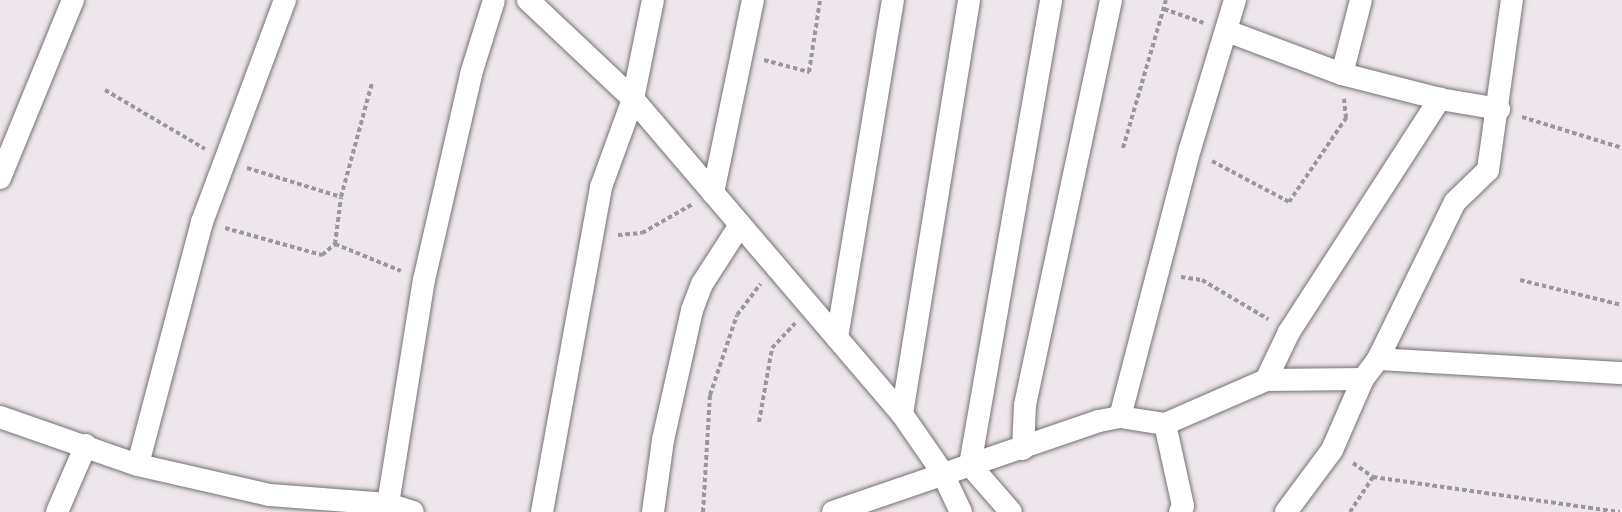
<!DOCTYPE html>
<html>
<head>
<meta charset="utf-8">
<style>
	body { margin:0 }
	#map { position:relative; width:1622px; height:512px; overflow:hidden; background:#ede7ec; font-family:Signika,sans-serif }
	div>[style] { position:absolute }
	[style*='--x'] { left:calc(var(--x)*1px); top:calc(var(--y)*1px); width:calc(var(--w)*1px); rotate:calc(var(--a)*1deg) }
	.path>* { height:4px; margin-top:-2px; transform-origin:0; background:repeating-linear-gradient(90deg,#9a9699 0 4.5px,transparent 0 7.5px) }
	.roads { filter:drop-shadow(0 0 2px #757074) drop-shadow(0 0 2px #757074) }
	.minor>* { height:22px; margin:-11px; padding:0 11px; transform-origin:11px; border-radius:11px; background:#fff }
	span { translate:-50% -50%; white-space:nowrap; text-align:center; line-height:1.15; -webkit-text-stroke:4.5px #fbf4fa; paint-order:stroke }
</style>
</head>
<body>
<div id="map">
	<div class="path">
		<div style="--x:1164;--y:9;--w:42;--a:19.3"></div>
		<div style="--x:764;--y:60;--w:47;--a:14.9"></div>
		<div style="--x:809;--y:72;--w:73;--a:-81.3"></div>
		<div style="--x:105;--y:90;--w:116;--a:30.5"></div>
		<div style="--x:1522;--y:117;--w:105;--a:17.2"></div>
		<div style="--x:1123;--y:148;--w:154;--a:-73.8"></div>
		<div style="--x:1212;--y:161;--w:87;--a:28"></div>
		<div style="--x:1289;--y:202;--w:102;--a:-55.8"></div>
		<div style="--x:1346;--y:118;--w:20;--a:-96"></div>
		<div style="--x:247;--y:168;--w:98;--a:17.1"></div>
		<div style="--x:225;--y:228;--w:101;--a:15.6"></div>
		<div style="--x:322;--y:255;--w:17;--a:-40"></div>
		<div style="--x:335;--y:244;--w:47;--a:-82.7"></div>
		<div style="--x:341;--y:197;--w:118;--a:-74.8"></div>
		<div style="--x:618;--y:235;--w:24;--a:-5"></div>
		<div style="--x:642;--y:233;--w:59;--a:-29.6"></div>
		<div style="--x:335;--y:244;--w:71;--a:22.2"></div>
		<div style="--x:1181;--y:277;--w:21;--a:8"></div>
		<div style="--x:1202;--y:280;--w:77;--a:30.6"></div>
		<div style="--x:1520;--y:280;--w:105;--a:13.8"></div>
		<div style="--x:759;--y:422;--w:75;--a:-80"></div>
		<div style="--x:772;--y:348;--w:34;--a:-47"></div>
		<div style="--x:1353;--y:463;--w:24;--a:35"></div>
		<div style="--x:1373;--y:477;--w:249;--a:8.1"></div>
		<div style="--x:703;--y:512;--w:117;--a:-86.6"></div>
		<div style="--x:710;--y:395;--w:84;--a:-71.4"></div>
		<div style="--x:737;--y:315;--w:39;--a:-53"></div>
		<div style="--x:1350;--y:512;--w:42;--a:-56.7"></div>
	</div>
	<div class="roads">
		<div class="minor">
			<div style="--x:285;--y:0;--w:237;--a:110.5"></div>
			<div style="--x:202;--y:222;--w:251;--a:104.8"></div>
			<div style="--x:138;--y:465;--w:135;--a:12.8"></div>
			<div style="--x:270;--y:495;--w:118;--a:4.4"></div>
			<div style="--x:388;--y:504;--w:227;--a:-80.9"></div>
			<div style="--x:424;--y:280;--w:211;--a:-77.1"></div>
			<div style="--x:471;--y:74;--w:77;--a:-72.7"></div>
			<div style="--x:528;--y:0;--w:144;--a:43.3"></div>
			<div style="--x:633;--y:99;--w:414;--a:49.5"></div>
			<div style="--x:902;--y:414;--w:70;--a:55.4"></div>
			<div style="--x:942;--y:472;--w:44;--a:64.6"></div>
			<div style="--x:1227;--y:31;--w:123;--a:20.5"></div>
			<div style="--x:1342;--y:74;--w:101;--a:14.3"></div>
			<div style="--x:1440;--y:99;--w:60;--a:9.6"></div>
			<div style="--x:1342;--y:74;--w:76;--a:-75.6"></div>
			<div style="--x:0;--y:178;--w:192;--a:-67.7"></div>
			<div style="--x:713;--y:193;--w:197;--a:-78.3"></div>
			<div style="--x:837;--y:338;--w:343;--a:-80.6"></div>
			<div style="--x:1378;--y:359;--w:244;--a:3.3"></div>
			<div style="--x:1266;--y:380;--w:53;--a:-64.4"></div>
			<div style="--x:1289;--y:332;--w:278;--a:-57.1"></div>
			<div style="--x:902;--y:414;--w:419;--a:-80.8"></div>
			<div style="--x:0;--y:417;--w:146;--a:19.2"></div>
			<div style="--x:1120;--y:417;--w:277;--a:-75.4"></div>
			<div style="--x:1190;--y:149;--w:156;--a:-73.2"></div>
			<div style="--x:1165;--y:424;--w:84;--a:77.6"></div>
			<div style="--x:1183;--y:506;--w:7;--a:117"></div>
			<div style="--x:1023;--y:449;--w:44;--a:-87.4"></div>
			<div style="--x:1025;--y:405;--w:414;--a:-78"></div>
			<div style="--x:970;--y:465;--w:472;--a:-80.1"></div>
			<div style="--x:970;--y:465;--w:62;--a:48.9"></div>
			<div style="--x:57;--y:512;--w:73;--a:-66.6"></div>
			<div style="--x:385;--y:512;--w:9;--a:-69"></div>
			<div style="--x:388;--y:504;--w:26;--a:18"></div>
			<div style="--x:542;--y:512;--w:330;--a:-79.7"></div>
			<div style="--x:601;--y:187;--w:94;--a:-70"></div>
			<div style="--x:633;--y:99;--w:101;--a:-78.6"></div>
			<div style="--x:653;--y:512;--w:73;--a:-82.1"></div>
			<div style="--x:663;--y:440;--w:133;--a:-77.4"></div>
			<div style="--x:692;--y:310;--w:28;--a:-69"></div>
			<div style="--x:702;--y:284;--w:70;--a:-57.2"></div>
			<div style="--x:833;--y:512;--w:281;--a:-18.9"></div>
			<div style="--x:1099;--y:421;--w:21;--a:-11"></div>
			<div style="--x:1120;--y:417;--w:46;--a:8.8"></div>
			<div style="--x:1165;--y:424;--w:110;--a:-23.5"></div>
			<div style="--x:1266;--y:380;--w:97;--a:-0.6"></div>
			<div style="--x:1286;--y:512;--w:77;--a:-53.4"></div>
			<div style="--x:1332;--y:450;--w:77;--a:-66.4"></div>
			<div style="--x:1363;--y:379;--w:25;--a:-53"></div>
			<div style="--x:1378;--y:359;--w:175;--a:-63.9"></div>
			<div style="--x:1455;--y:202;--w:46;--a:-44.1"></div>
			<div style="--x:1488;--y:170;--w:172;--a:-82"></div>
		</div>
	</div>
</div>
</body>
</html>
